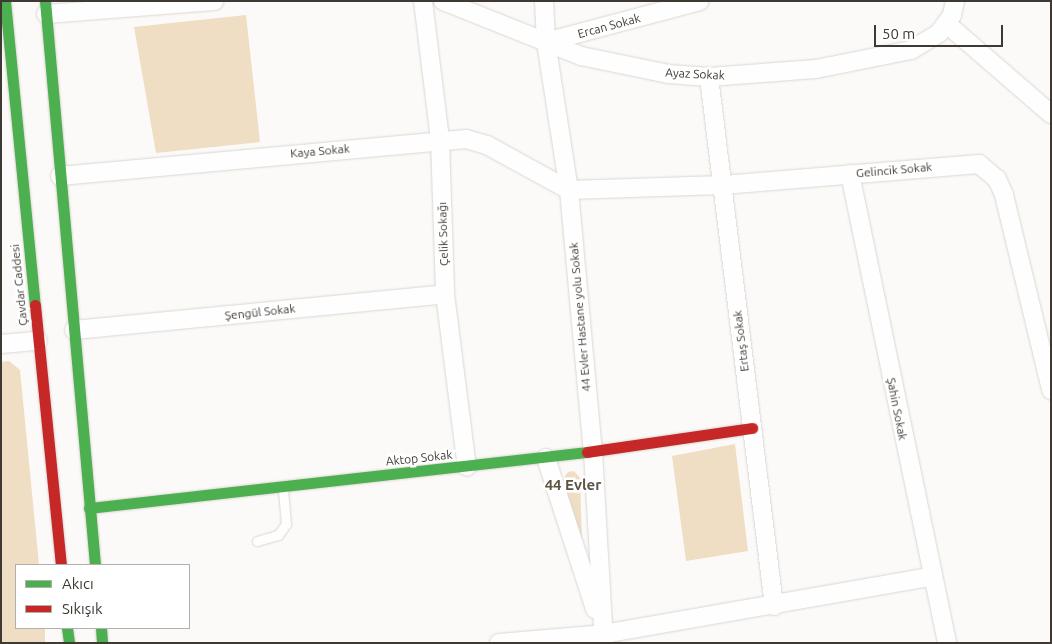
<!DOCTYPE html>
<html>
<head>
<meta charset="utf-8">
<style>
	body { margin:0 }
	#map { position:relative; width:1052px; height:644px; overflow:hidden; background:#fcfaf8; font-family:Ubuntu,sans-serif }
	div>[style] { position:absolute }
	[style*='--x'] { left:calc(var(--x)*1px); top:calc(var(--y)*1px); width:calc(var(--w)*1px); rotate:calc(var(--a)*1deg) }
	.green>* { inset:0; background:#efddc4 }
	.roads { filter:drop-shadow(0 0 1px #dad6d2) drop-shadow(0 0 1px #dad6d2) }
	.lane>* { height:9px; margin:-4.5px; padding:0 4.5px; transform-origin:4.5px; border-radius:4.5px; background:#fffefe }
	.street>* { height:18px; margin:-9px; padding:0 9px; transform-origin:9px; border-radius:9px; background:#fffefe }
	.fast>* { height:11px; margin:-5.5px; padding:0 5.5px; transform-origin:5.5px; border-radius:5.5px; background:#4caf50 }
	.jam>* { height:11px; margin:-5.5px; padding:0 5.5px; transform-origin:5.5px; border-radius:5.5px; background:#c62828 }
	span { translate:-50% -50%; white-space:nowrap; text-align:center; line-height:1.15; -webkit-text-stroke:5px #fff; paint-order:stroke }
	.street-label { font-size:12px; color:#3e3932 }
	.quarter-label { font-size:15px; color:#5f5343; font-weight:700 }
	.frame { position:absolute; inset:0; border:2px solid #3e3932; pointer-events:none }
	.legend { position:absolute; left:15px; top:564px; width:175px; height:65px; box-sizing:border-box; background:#fff; border:1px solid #b2b0ad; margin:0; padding:6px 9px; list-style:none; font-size:15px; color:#3e3932 }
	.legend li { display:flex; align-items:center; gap:10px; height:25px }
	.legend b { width:25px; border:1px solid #b2b0ad }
	.scale { position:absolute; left:874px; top:25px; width:129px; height:22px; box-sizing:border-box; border:2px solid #3e3932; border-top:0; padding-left:6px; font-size:15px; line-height:18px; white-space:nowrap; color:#3e3932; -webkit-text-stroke:4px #fff; paint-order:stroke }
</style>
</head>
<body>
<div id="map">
	<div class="green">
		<div style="clip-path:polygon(246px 15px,260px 142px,156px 153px,134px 27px)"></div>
		<div style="clip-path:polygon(9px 361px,20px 370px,39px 565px,16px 565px,16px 628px,45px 628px,45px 643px,1px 643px,1px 362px)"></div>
		<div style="clip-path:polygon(735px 444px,748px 551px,686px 561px,672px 456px)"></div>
		<div style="clip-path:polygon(574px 471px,580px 478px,582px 541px,580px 541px,563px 479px,568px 472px)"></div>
	</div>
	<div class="roads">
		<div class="lane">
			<div style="--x:257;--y:541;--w:22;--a:-16"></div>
			<div style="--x:278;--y:535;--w:14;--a:-54"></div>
			<div style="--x:286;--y:524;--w:37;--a:-95"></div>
		</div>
		<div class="street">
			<div style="--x:423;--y:1;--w:140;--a:83"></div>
			<div style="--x:440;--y:140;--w:154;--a:88.1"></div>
			<div style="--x:445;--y:294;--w:174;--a:82.8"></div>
			<div style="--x:443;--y:1;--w:149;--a:21.7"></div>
			<div style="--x:581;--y:56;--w:90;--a:11.6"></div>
			<div style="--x:669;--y:74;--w:40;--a:4.3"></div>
			<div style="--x:709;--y:77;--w:107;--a:-4.3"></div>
			<div style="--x:816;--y:69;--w:97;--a:-11.3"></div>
			<div style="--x:911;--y:50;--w:33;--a:-31"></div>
			<div style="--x:939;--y:33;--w:22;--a:-54"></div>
			<div style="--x:952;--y:15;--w:14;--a:-78"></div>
			<div style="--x:544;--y:1;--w:41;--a:87.2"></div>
			<div style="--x:546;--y:42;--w:150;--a:81.2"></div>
			<div style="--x:569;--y:190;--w:263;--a:84.8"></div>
			<div style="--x:593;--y:452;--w:191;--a:86.7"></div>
			<div style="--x:46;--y:14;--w:169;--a:-4.4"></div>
			<div style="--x:947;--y:24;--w:138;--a:40.9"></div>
			<div style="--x:546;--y:42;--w:159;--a:-14.9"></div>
			<div style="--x:709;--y:77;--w:533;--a:82.99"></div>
			<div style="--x:850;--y:174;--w:479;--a:78.3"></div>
			<div style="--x:60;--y:176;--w:408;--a:-5.2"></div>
			<div style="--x:466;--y:139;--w:22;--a:16"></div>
			<div style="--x:487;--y:145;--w:94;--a:28.8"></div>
			<div style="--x:569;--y:190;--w:154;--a:-1.9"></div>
			<div style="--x:723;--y:185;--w:257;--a:-4.7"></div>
			<div style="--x:979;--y:164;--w:23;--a:40"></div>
			<div style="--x:997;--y:179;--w:17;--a:66"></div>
			<div style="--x:1004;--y:195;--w:201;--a:76.4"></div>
			<div style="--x:74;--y:330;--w:373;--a:-5.5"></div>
			<div style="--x:1;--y:344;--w:37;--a:-5"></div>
			<div style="--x:546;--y:458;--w:159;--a:72"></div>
			<div style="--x:499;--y:643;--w:104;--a:-4.9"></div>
			<div style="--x:603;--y:634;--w:333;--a:-9.9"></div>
		</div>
		<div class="fast">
			<div style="--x:5;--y:1;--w:305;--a:84.4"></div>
			<div style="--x:45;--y:1;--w:566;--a:84.93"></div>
			<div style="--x:89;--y:508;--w:501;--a:-6.42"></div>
			<div style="--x:67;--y:628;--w:15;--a:82"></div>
			<div style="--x:101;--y:628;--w:15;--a:86"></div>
		</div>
		<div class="jam">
			<div style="--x:35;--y:305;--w:261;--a:84.3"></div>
			<div style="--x:587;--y:452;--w:167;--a:-8.3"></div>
		</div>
	</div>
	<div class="street-label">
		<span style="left:609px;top:26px;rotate:-15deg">Ercan Sokak</span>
		<span style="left:695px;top:74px;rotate:3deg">Ayaz Sokak</span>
		<span style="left:320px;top:151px;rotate:-5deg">Kaya Sokak</span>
		<span style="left:894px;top:170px;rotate:-5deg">Gelincik Sokak</span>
		<span style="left:443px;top:234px;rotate:-92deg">Çelik Sokağı</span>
		<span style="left:19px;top:285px;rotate:-96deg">Çavdar Caddesi</span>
		<span style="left:260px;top:312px;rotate:-6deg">Şengül Sokak</span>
		<span style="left:580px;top:317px;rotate:-95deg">44 Evler Hastane yolu Sokak</span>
		<span style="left:741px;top:341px;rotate:-97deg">Ertaş Sokak</span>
		<span style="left:897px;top:409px;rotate:79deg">Şahin Sokak</span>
		<span style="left:419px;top:458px;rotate:-6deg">Aktop Sokak</span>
	</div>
	<div class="quarter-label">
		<span style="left:573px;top:485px">44 Evler</span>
	</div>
	<div class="frame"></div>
	<ul class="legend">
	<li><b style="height:6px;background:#4caf50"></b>Akıcı</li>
	<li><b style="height:6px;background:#c62828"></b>Sıkışık</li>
	</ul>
	<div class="scale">50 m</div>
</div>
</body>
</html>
